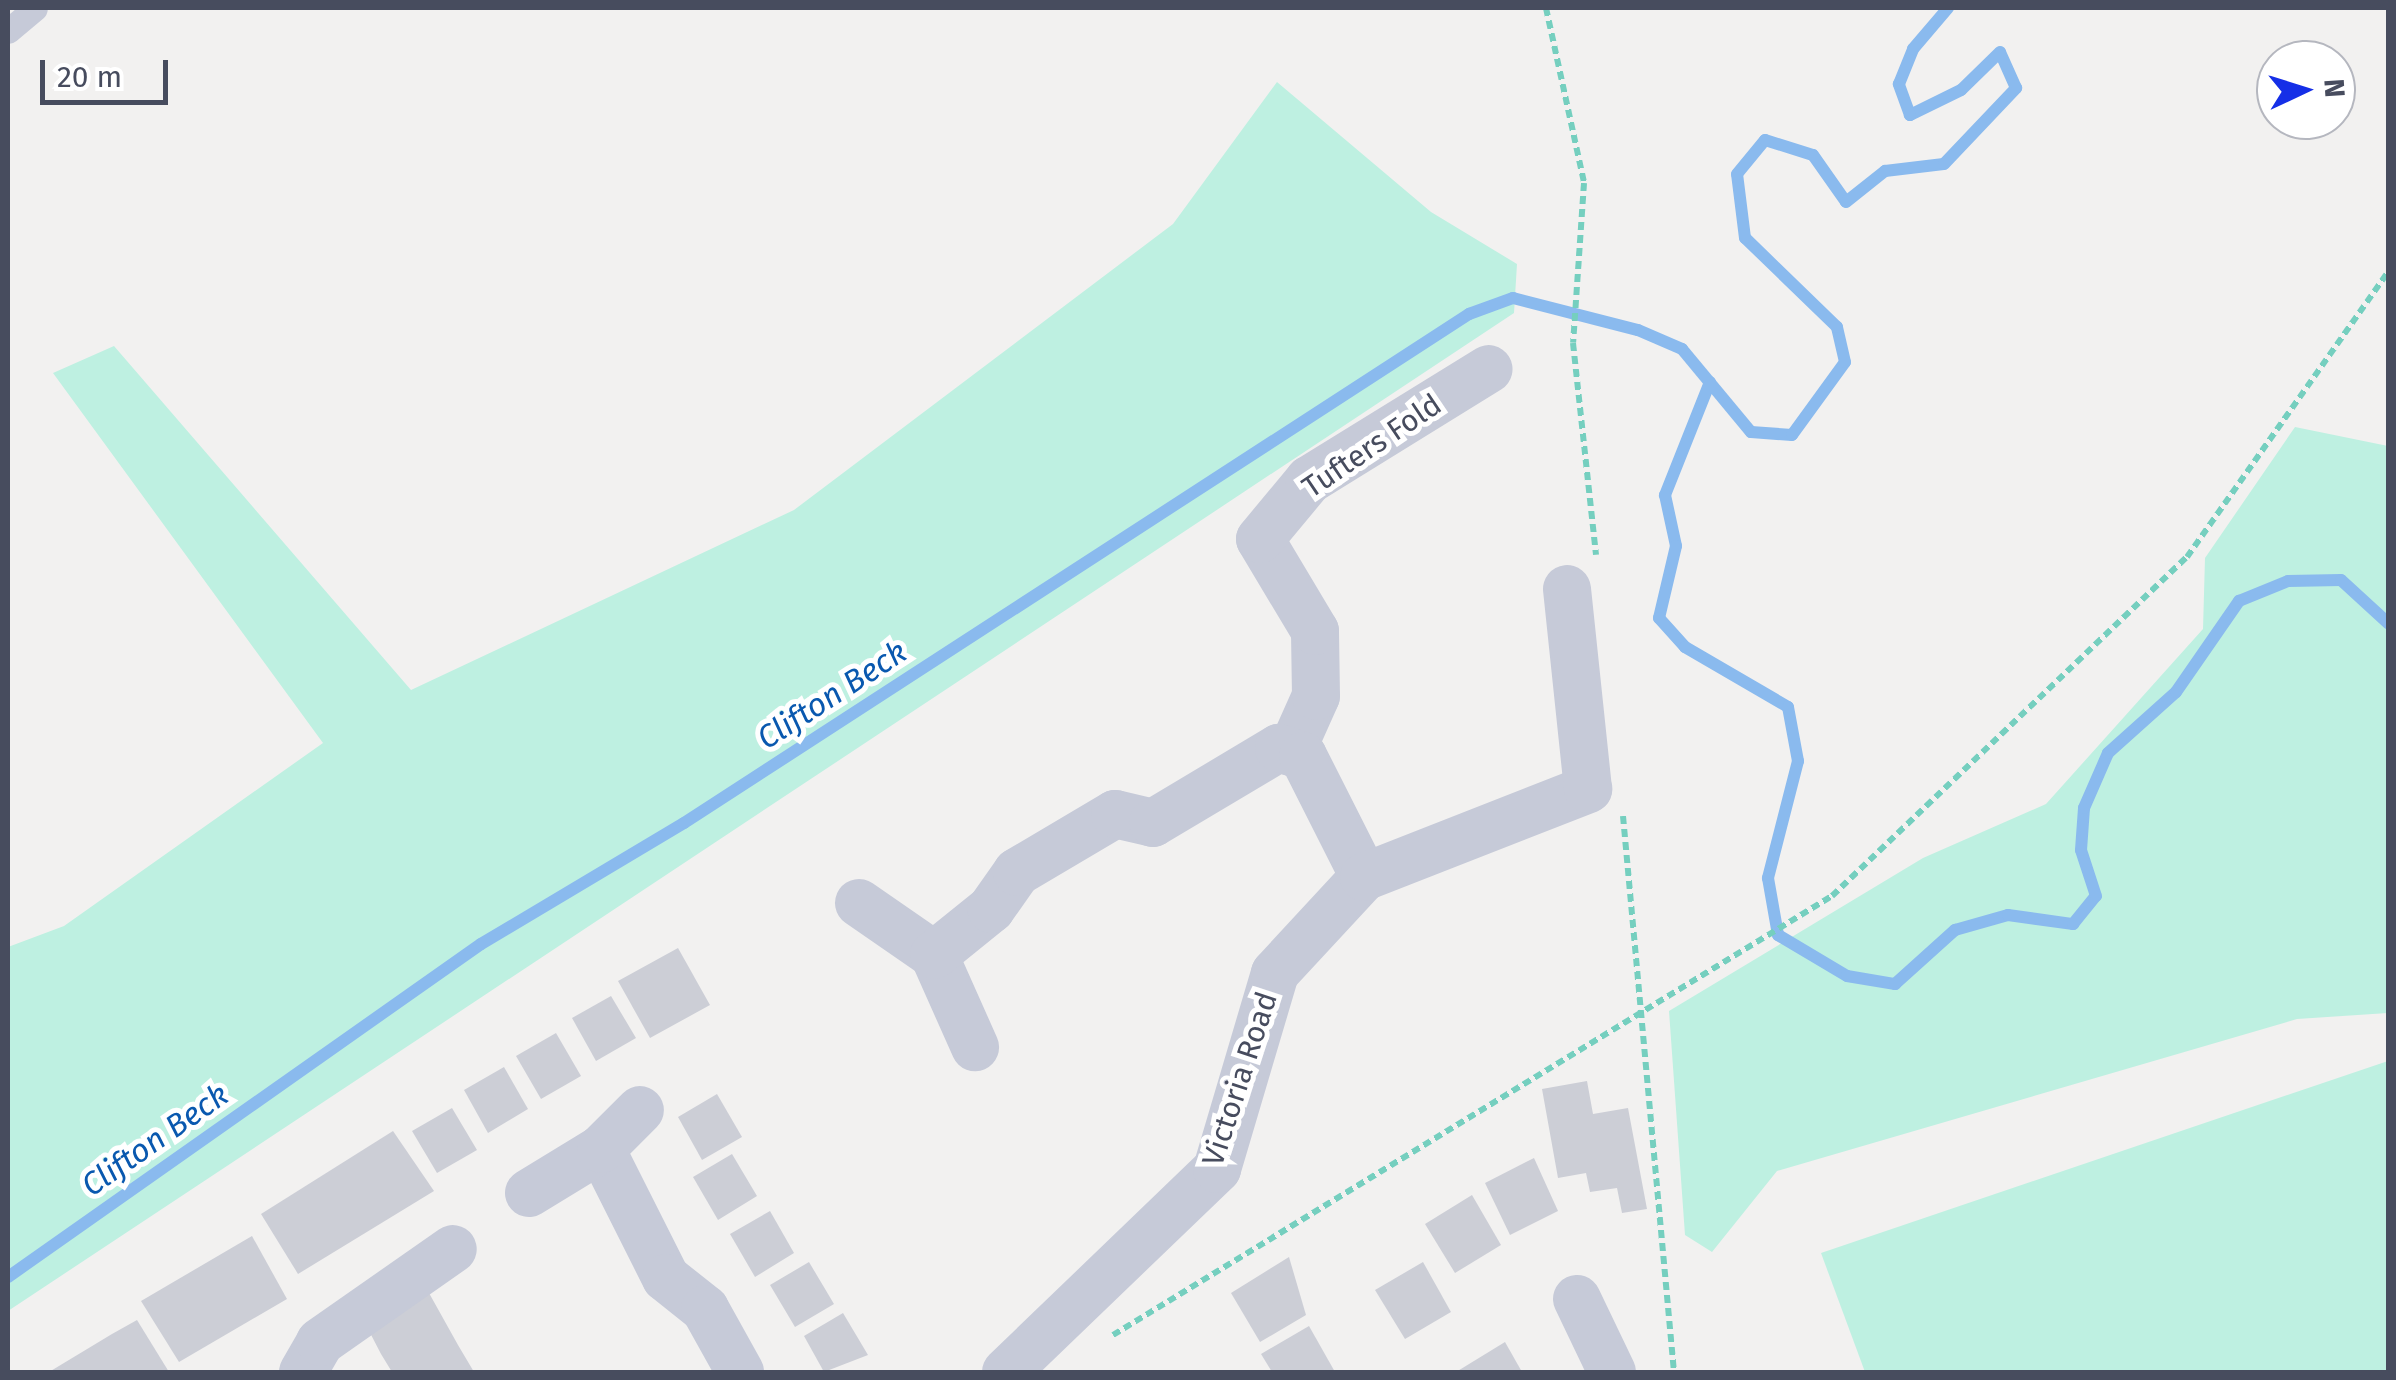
<!DOCTYPE html>
<html>
<head>
<meta charset="utf-8">
<style>
	body { margin:0 }
	#map { position:relative; width:2396px; height:1380px; overflow:hidden; background:#f2f1f0; font-family:"Fira Sans",sans-serif }
	div>[style] { position:absolute }
	[style*='--x'] { left:calc(var(--x)*1px); top:calc(var(--y)*1px); width:calc(var(--w)*1px); rotate:calc(var(--a)*1deg) }
	.green>* { inset:0; background:#bef0e1 }
	.stream>* { height:12px; margin:-6px; padding:0 6px; transform-origin:6px; border-radius:6px; background:#8abaee }
	.building>* { inset:0; background:#ccced6 }
	.path>* { height:6px; margin-top:-3px; transform-origin:0; background:repeating-linear-gradient(90deg,#75cfbf 0 8px,transparent 0 13px) }
	.service>* { height:25px; margin:-12.5px; padding:0 12.5px; transform-origin:12.5px; border-radius:12.5px; background:#c6cad8 }
	.minor>* { height:48px; margin:-24px; padding:0 24px; transform-origin:24px; border-radius:24px; background:#c6cad8 }
	span { translate:-50% -50%; white-space:nowrap; text-align:center; line-height:1.15; -webkit-text-stroke:10px #fff; paint-order:stroke }
	.street-label { font-size:30px; color:#474c5e }
	.water-label { font-size:32px; color:#0958af; font-style:italic }
	.frame { position:absolute; inset:0; border:10px solid #474c5e; pointer-events:none }
	.north { position:absolute; left:2256px; top:40px; width:100px; height:100px; box-sizing:border-box; background:#fff; border:2px solid #b5b7bf; border-radius:50%; rotate:86deg; font-size:28px; font-weight:700; line-height:40px; text-align:center; color:#474c5e }
	.north::after { content:''; display:block; margin:auto; width:35px; height:45px; background:#152fe7; clip-path:polygon(50% 0,100% 100%,50% 72%,0 100%) }
	.scale { position:absolute; left:40px; top:60px; width:128px; height:45px; box-sizing:border-box; border:5px solid #474c5e; border-top:0; padding-left:12px; font-size:30px; line-height:35px; white-space:nowrap; color:#474c5e; -webkit-text-stroke:8px #fff; paint-order:stroke }
</style>
</head>
<body>
<div id="map">
	<div class="green">
		<div style="clip-path:polygon(1277px 82px,1431px 212px,1517px 264px,1514px 313px,8px 1311px,8px 947px,64px 926px,323px 743px,53px 373px,114px 346px,411px 690px,794px 510px,1173px 224px)"></div>
		<div style="clip-path:polygon(2295px 427px,2388px 446px,2388px 1013px,2297px 1019px,1777px 1171px,1712px 1252px,1685px 1235px,1669px 1011px,1923px 858px,2046px 804px,2203px 629px,2205px 558px)"></div>
		<div style="clip-path:polygon(2388px 1061px,2388px 1372px,1865px 1372px,1821px 1253px)"></div>
	</div>
	<div class="stream">
		<div style="--x:1710;--y:382;--w:122;--a:111.7"></div>
		<div style="--x:1665;--y:495;--w:52;--a:77.8"></div>
		<div style="--x:1676;--y:546;--w:74;--a:103.3"></div>
		<div style="--x:1659;--y:618;--w:39;--a:48"></div>
		<div style="--x:1685;--y:647;--w:119;--a:30.2"></div>
		<div style="--x:1788;--y:707;--w:55;--a:79.5"></div>
		<div style="--x:1798;--y:761;--w:121;--a:104.4"></div>
		<div style="--x:1768;--y:878;--w:58;--a:80"></div>
		<div style="--x:1778;--y:935;--w:80;--a:30.7"></div>
		<div style="--x:1847;--y:976;--w:49;--a:9.5"></div>
		<div style="--x:1895;--y:984;--w:81;--a:-42"></div>
		<div style="--x:1955;--y:930;--w:55;--a:-15.8"></div>
		<div style="--x:2008;--y:915;--w:66;--a:7.9"></div>
		<div style="--x:2073;--y:924;--w:36;--a:-51"></div>
		<div style="--x:2096;--y:896;--w:48;--a:-108.1"></div>
		<div style="--x:2081;--y:850;--w:42;--a:-85.9"></div>
		<div style="--x:2084;--y:808;--w:60;--a:-66.4"></div>
		<div style="--x:2108;--y:753;--w:91;--a:-41.9"></div>
		<div style="--x:2176;--y:692;--w:111;--a:-55.3"></div>
		<div style="--x:2239;--y:601;--w:53;--a:-22.2"></div>
		<div style="--x:2288;--y:581;--w:53;--a:-1.1"></div>
		<div style="--x:2341;--y:580;--w:64;--a:42.5"></div>
		<div style="--x:8;--y:1277;--w:578;--a:-35.15"></div>
		<div style="--x:481;--y:944;--w:236;--a:-30.8"></div>
		<div style="--x:684;--y:823;--w:936;--a:-32.96"></div>
		<div style="--x:1469;--y:314;--w:47;--a:-20"></div>
		<div style="--x:1513;--y:298;--w:129;--a:14.4"></div>
		<div style="--x:1638;--y:330;--w:48;--a:23.4"></div>
		<div style="--x:1682;--y:349;--w:108;--a:50.3"></div>
		<div style="--x:1751;--y:432;--w:41;--a:4.2"></div>
		<div style="--x:1792;--y:435;--w:90;--a:-54"></div>
		<div style="--x:1845;--y:362;--w:36;--a:-103"></div>
		<div style="--x:1837;--y:327;--w:128;--a:-135.9"></div>
		<div style="--x:1745;--y:238;--w:64;--a:-97.1"></div>
		<div style="--x:1737;--y:174;--w:44;--a:-50.5"></div>
		<div style="--x:1765;--y:140;--w:50;--a:17.4"></div>
		<div style="--x:1813;--y:155;--w:57;--a:54.9"></div>
		<div style="--x:1846;--y:202;--w:50;--a:-38.5"></div>
		<div style="--x:1885;--y:171;--w:59;--a:-6.8"></div>
		<div style="--x:1944;--y:164;--w:105;--a:-46.5"></div>
		<div style="--x:2016;--y:88;--w:39;--a:-114"></div>
		<div style="--x:2000;--y:52;--w:54;--a:135.7"></div>
		<div style="--x:1961;--y:90;--w:57;--a:153.9"></div>
		<div style="--x:1910;--y:115;--w:33;--a:-110"></div>
		<div style="--x:1899;--y:84;--w:38;--a:-68"></div>
		<div style="--x:1913;--y:49;--w:54;--a:-49.5"></div>
	</div>
	<div class="building">
		<div style="clip-path:polygon(678px 948px,710px 1005px,650px 1038px,618px 981px)"></div>
		<div style="clip-path:polygon(611px 996px,636px 1038px,596px 1061px,572px 1018px)"></div>
		<div style="clip-path:polygon(556px 1033px,581px 1076px,541px 1099px,516px 1056px)"></div>
		<div style="clip-path:polygon(504px 1067px,528px 1109px,488px 1133px,464px 1090px)"></div>
		<div style="clip-path:polygon(1587px 1081px,1593px 1114px,1628px 1108px,1647px 1209px,1622px 1213px,1617px 1188px,1590px 1192px,1586px 1173px,1558px 1178px,1542px 1089px)"></div>
		<div style="clip-path:polygon(717px 1094px,742px 1137px,702px 1160px,678px 1117px)"></div>
		<div style="clip-path:polygon(452px 1108px,477px 1150px,437px 1173px,412px 1131px)"></div>
		<div style="clip-path:polygon(393px 1131px,434px 1191px,298px 1274px,261px 1214px)"></div>
		<div style="clip-path:polygon(732px 1154px,757px 1196px,718px 1220px,693px 1177px)"></div>
		<div style="clip-path:polygon(1534px 1158px,1558px 1211px,1510px 1235px,1485px 1183px)"></div>
		<div style="clip-path:polygon(1472px 1195px,1501px 1245px,1455px 1273px,1425px 1224px)"></div>
		<div style="clip-path:polygon(770px 1211px,794px 1253px,755px 1277px,730px 1234px)"></div>
		<div style="clip-path:polygon(252px 1236px,287px 1299px,179px 1362px,141px 1301px)"></div>
		<div style="clip-path:polygon(1289px 1257px,1306px 1315px,1260px 1342px,1231px 1293px)"></div>
		<div style="clip-path:polygon(809px 1262px,834px 1304px,795px 1327px,770px 1285px)"></div>
		<div style="clip-path:polygon(1423px 1262px,1451px 1312px,1405px 1339px,1375px 1290px)"></div>
		<div style="clip-path:polygon(429px 1293px,458px 1345px,474px 1372px,392px 1372px,381px 1354px,367px 1327px)"></div>
		<div style="clip-path:polygon(843px 1313px,868px 1355px,824px 1372px,804px 1336px)"></div>
		<div style="clip-path:polygon(137px 1320px,169px 1372px,49px 1372px,112px 1334px)"></div>
		<div style="clip-path:polygon(1309px 1326px,1335px 1372px,1272px 1372px,1261px 1354px)"></div>
		<div style="clip-path:polygon(1505px 1342px,1522px 1372px,1456px 1372px)"></div>
	</div>
	<div class="path">
		<div style="--x:1546;--y:8;--w:179;--a:77.7"></div>
		<div style="--x:1584;--y:183;--w:160;--a:93.9"></div>
		<div style="--x:1573;--y:343;--w:213;--a:83.8"></div>
		<div style="--x:1623;--y:816;--w:558;--a:84.76"></div>
		<div style="--x:1113;--y:1335;--w:842;--a:-31.41"></div>
		<div style="--x:1832;--y:896;--w:491;--a:-43.7"></div>
		<div style="--x:2187;--y:557;--w:349;--a:-54.8"></div>
	</div>
	<div class="service">
		<div style="--x:8;--y:31;--w:35;--a:-40"></div>
	</div>
	<div class="minor">
		<div style="--x:1291;--y:752;--w:61;--a:-65.9"></div>
		<div style="--x:1316;--y:696;--w:65;--a:-90.9"></div>
		<div style="--x:1315;--y:631;--w:107;--a:-120.9"></div>
		<div style="--x:1260;--y:539;--w:77;--a:-50.3"></div>
		<div style="--x:1309;--y:480;--w:211;--a:-31.7"></div>
		<div style="--x:859;--y:903;--w:91;--a:34.7"></div>
		<div style="--x:934;--y:955;--w:101;--a:66"></div>
		<div style="--x:934;--y:955;--w:73;--a:-38.9"></div>
		<div style="--x:991;--y:909;--w:45;--a:-54.9"></div>
		<div style="--x:1017;--y:872;--w:114;--a:-30.6"></div>
		<div style="--x:1115;--y:814;--w:39;--a:13"></div>
		<div style="--x:1153;--y:823;--w:147;--a:-30.8"></div>
		<div style="--x:1279;--y:748;--w:25;--a:18"></div>
		<div style="--x:1303;--y:756;--w:136;--a:63.2"></div>
		<div style="--x:601;--y:1149;--w:144;--a:63.3"></div>
		<div style="--x:666;--y:1278;--w:50;--a:38.5"></div>
		<div style="--x:705;--y:1309;--w:72;--a:60.9"></div>
		<div style="--x:529;--y:1193;--w:84;--a:-31.4"></div>
		<div style="--x:601;--y:1149;--w:55;--a:-45"></div>
		<div style="--x:1577;--y:1299;--w:81;--a:64.4"></div>
		<div style="--x:303;--y:1372;--w:34;--a:-60"></div>
		<div style="--x:320;--y:1342;--w:162;--a:-35"></div>
		<div style="--x:1006;--y:1372;--w:293;--a:-43.9"></div>
		<div style="--x:1217;--y:1169;--w:204;--a:-73.5"></div>
		<div style="--x:1275;--y:973;--w:131;--a:-47.2"></div>
		<div style="--x:1364;--y:877;--w:241;--a:-21.4"></div>
		<div style="--x:1588;--y:789;--w:201;--a:-96"></div>
	</div>
	<div class="street-label">
		<span style="left:1372px;top:446px;rotate:-34deg">Tufters Fold</span>
		<span style="left:1240px;top:1079px;rotate:-72deg">Victoria Road</span>
	</div>
	<div class="water-label">
		<span style="left:832px;top:695px;rotate:-33deg">Clifton Beck</span>
		<span style="left:155px;top:1140px;rotate:-35deg">Clifton Beck</span>
	</div>
	<div class="frame"></div>
	<div class="north">N</div>
	<div class="scale">20 m</div>
</div>
</body>
</html>
